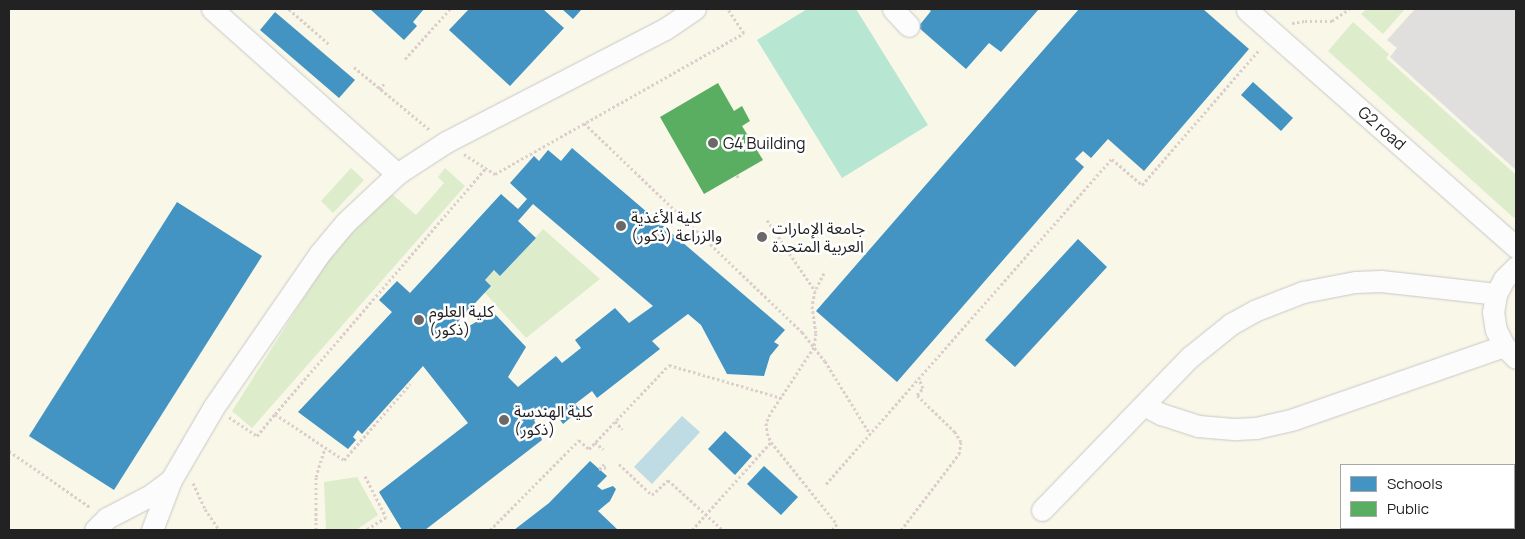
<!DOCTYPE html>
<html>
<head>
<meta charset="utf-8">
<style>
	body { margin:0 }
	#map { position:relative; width:1525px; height:539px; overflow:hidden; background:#f0eeeb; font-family:Manrope,"Noto Sans Arabic",sans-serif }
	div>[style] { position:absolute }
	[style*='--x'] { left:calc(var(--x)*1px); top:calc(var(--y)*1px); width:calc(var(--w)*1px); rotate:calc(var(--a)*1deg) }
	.education>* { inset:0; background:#f8f7e8 }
	.grass>* { inset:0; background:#ddeccb }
	.pitch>* { inset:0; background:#b7e6d2 }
	.parking>* { inset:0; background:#e0dfde }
	.water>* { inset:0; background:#bfdbe3 }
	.schools>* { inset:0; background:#4393c3 }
	.public>* { inset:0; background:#5aae61 }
	.path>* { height:3px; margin-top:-1.5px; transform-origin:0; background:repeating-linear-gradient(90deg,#dccecd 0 2.5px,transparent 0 5px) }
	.roads { filter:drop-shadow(0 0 1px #c9c8c7) drop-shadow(0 0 1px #c9c8c7) }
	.minor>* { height:21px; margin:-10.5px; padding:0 10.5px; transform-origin:10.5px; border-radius:10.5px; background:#fdfcfc }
	.dots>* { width:14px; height:14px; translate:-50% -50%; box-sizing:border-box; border:2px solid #fff; border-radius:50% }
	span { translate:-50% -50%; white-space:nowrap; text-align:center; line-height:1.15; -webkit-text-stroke:5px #fff; paint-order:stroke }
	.street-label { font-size:16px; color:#222 }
	.poi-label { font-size:16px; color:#222 }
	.left { translate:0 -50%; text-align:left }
	.frame { position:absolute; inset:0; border:10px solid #222; pointer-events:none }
	.legend { position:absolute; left:1340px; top:464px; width:175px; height:65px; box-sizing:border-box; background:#fff; border:1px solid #a7a7a7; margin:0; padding:6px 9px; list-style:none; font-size:15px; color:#222 }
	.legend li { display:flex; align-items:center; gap:10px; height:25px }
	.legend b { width:25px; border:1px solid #a7a7a7 }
</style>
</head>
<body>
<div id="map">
	<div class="education">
		<div style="clip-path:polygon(evenodd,9px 9px,1516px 9px,1516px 530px,9px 530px,9px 9px,1341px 465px,1514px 465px,1514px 528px,1341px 528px,1341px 465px)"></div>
	</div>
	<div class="grass">
		<div style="clip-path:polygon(1367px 9px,1405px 9px,1383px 34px,1361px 14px)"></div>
		<div style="clip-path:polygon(1353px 22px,1389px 54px,1386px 58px,1516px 175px,1516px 216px,1514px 218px,1328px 51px)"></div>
		<div style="clip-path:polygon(351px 168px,364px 180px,333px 213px,321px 201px)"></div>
		<div style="clip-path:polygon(445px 168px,465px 186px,252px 428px,232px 411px,331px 255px,344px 238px,375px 207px,392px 194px,416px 215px,444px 183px,438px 177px)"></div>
		<div style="clip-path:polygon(543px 229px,600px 279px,526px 338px,485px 293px,485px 280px,494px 270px,501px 275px)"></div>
		<div style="clip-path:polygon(357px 477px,378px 515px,356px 530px,326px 530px,324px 482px)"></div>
	</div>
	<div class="pitch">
		<div style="clip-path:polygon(807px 9px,856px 9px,928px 125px,842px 178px,757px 40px)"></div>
	</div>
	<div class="parking">
		<div style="clip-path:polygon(1415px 9px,1516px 9px,1516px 170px,1390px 57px,1397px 48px,1387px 40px)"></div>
	</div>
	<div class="water">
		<div style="clip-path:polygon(682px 416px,700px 432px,652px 484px,634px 467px)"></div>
	</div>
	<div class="schools">
		<div style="clip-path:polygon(370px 9px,424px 9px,413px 22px,417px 26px,404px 40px)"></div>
		<div style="clip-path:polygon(469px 9px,543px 9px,564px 28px,510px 86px,449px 30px)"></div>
		<div style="clip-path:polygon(562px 9px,582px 9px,573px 19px)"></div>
		<div style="clip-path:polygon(928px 9px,1039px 9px,1001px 52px,989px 43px,966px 69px,918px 27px,931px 11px)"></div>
		<div style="clip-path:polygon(1079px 9px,1203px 9px,1249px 49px,1144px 171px,1108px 139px,1091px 158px,1083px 151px,1075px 159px,1084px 167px,897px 382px,816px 311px)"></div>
		<div style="clip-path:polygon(275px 12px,355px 80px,339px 98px,260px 30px)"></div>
		<div style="clip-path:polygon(1253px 82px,1293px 118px,1281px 131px,1241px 95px)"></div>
		<div style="clip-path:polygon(evenodd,572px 148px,785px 330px,774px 342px,779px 345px,770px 356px,764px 376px,727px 374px,701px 325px,688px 314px,652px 341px,660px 349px,597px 398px,592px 391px,575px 404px,580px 410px,563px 424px,551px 407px,534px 420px,542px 440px,425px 530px,402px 530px,379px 492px,468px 423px,423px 366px,362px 434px,358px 430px,353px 437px,356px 440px,348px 449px,298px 412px,392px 312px,379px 300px,397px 281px,410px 293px,501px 194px,518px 209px,527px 199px,510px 183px,534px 156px,539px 161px,548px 150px,561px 161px,572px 148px,533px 204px,653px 306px,629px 323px,615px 308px,575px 340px,581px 348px,562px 363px,556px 356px,518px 387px,508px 377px,526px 347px,493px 312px,459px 332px,453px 327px,491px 286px,485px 280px,494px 270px,500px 276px,536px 238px,518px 221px,533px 204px)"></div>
		<div style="clip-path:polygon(177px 202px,262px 256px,114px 490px,29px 436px)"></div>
		<div style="clip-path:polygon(1078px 239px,1107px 267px,1015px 367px,985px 340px)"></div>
		<div style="clip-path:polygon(725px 431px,752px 456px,735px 475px,708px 449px)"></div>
		<div style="clip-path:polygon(590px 461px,607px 476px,597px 486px,602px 490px,613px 486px,616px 489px,610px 501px,598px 511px,618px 530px,514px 530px,549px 503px)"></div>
		<div style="clip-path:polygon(764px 466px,798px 497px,781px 515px,747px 484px)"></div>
	</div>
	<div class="public">
		<div style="clip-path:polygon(718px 83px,734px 111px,742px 106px,750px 121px,742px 126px,763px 160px,704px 194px,660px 117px)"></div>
	</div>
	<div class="path">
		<div style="--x:289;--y:9;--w:55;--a:41.3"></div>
		<div style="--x:1292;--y:23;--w:13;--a:-9"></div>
		<div style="--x:1305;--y:21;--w:27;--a:0"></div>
		<div style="--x:1332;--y:21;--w:21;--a:-35"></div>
		<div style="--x:405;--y:59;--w:67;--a:-48"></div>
		<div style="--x:354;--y:67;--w:99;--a:39.7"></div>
		<div style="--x:379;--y:89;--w:7;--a:-45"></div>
		<div style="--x:584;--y:123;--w:302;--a:43.8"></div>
		<div style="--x:802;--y:332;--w:37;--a:52"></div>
		<div style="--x:825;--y:361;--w:86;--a:58.3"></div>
		<div style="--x:464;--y:154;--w:37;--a:33"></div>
		<div style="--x:495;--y:174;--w:286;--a:-29.5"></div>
		<div style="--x:744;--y:33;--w:29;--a:-124"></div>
		<div style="--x:737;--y:175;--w:4;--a:63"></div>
		<div style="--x:767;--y:220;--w:86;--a:55.9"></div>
		<div style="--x:824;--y:273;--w:20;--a:117"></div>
		<div style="--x:815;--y:291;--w:15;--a:101"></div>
		<div style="--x:812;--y:306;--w:27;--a:82"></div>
		<div style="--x:816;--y:333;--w:14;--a:98"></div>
		<div style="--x:814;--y:347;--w:80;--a:123.3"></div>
		<div style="--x:770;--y:414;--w:10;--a:114"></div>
		<div style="--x:766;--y:423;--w:10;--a:84"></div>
		<div style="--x:767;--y:433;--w:10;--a:66"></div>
		<div style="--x:771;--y:442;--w:105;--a:51.2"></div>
		<div style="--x:837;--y:524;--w:8;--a:130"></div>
		<div style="--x:275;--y:414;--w:324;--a:-49.4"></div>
		<div style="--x:229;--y:417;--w:34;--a:34"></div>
		<div style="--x:257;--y:436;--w:28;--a:-51"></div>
		<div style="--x:275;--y:414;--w:83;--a:33.7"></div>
		<div style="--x:344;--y:460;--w:101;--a:-49"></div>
		<div style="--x:615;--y:421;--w:11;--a:49"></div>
		<div style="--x:595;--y:442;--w:11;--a:41"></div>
		<div style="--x:9;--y:451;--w:98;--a:34.7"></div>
		<div style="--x:619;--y:464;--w:45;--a:43.2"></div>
		<div style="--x:652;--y:495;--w:22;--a:-43"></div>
		<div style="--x:668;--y:480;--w:74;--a:42.3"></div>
		<div style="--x:599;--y:469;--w:8;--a:-14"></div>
		<div style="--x:599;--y:469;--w:7;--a:-45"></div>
		<div style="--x:365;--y:476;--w:46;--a:62.9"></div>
		<div style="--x:386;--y:517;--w:24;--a:147"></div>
		<div style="--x:193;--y:483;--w:29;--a:65"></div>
		<div style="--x:205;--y:509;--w:25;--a:56"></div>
		<div style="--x:826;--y:484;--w:433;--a:-48.7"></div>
		<div style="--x:1112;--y:159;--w:40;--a:41"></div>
		<div style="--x:1142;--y:185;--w:180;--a:-49.1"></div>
		<div style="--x:316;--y:530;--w:53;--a:-90"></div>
		<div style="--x:316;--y:477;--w:30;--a:-73"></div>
		<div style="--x:490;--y:530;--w:127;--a:-45.3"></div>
		<div style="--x:579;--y:440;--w:13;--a:42"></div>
		<div style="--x:589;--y:449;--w:116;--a:-46.4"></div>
		<div style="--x:669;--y:365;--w:118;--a:16.3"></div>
		<div style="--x:692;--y:530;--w:118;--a:-48.1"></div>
		<div style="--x:901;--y:530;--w:96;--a:-52.7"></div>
		<div style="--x:959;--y:454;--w:12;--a:-81"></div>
		<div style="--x:961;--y:442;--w:12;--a:-121"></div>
		<div style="--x:955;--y:432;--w:53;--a:-135.8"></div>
		<div style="--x:917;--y:395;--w:9;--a:-49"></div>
		<div style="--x:923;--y:388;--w:10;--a:-114"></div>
	</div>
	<div class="roads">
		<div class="minor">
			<div style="--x:212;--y:9;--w:248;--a:41.7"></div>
			<div style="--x:893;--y:9;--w:23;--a:47"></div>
			<div style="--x:1247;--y:10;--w:359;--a:41.4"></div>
			<div style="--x:1516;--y:267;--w:17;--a:135"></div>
			<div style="--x:1504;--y:279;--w:17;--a:118"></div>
			<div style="--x:1496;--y:294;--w:18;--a:99"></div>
			<div style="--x:1493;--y:312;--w:18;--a:81"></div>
			<div style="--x:1496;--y:330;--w:18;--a:63"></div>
			<div style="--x:1504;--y:346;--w:17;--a:45"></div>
			<div style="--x:1144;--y:405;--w:19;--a:28"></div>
			<div style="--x:1161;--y:414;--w:39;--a:18"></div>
			<div style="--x:1198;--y:426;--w:38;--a:5"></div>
			<div style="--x:1236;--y:429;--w:20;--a:-3"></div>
			<div style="--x:1256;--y:428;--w:39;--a:-13"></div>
			<div style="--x:1294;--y:419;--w:222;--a:-19.2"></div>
			<div style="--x:1042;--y:510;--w:213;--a:-46"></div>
			<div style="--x:1190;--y:357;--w:53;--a:-38.8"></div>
			<div style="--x:1231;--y:324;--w:26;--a:-29"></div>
			<div style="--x:1254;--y:311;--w:53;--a:-21.2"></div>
			<div style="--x:1303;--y:292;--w:53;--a:-10.9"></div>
			<div style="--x:1355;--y:282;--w:26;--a:-2"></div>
			<div style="--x:1381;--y:281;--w:116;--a:6.4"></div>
			<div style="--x:95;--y:530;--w:17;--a:-45"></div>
			<div style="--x:107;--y:518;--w:50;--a:-27.6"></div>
			<div style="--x:151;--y:495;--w:25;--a:-37"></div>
			<div style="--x:152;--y:530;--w:53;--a:-69.2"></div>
			<div style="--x:171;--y:480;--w:83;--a:-59.7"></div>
			<div style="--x:213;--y:408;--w:188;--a:-55.4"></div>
			<div style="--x:320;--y:253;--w:39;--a:-50"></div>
			<div style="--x:345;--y:223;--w:71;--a:-43.3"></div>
			<div style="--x:397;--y:174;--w:59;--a:-33.1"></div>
			<div style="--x:446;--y:142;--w:246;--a:-27.3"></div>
			<div style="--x:665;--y:29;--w:36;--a:-34"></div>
		</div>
	</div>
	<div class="dots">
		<div style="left:713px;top:143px;background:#6a6968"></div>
		<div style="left:621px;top:226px;background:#6a6968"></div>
		<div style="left:762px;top:237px;background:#6a6968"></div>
		<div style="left:419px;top:320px;background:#6a6968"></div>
		<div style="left:504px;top:420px;background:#6a6968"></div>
	</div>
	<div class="street-label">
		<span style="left:1382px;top:128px;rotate:41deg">G2 road</span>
	</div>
	<div class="poi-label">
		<span class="left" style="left:723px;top:143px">G4 Building</span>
		<span class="left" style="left:631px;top:226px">كلية الأغذية<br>والزراعة (ذكور)</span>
		<span class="left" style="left:772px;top:237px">جامعة الإمارات<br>العربية المتحدة</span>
		<span class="left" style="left:429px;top:320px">كلية العلوم<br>(ذكور)</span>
		<span class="left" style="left:514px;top:420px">كلية الهندسة<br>(ذكور)</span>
	</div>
	<div class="frame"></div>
	<ul class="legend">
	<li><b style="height:14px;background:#4393c3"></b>Schools</li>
	<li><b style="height:14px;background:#5aae61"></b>Public</li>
	</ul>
</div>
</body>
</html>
